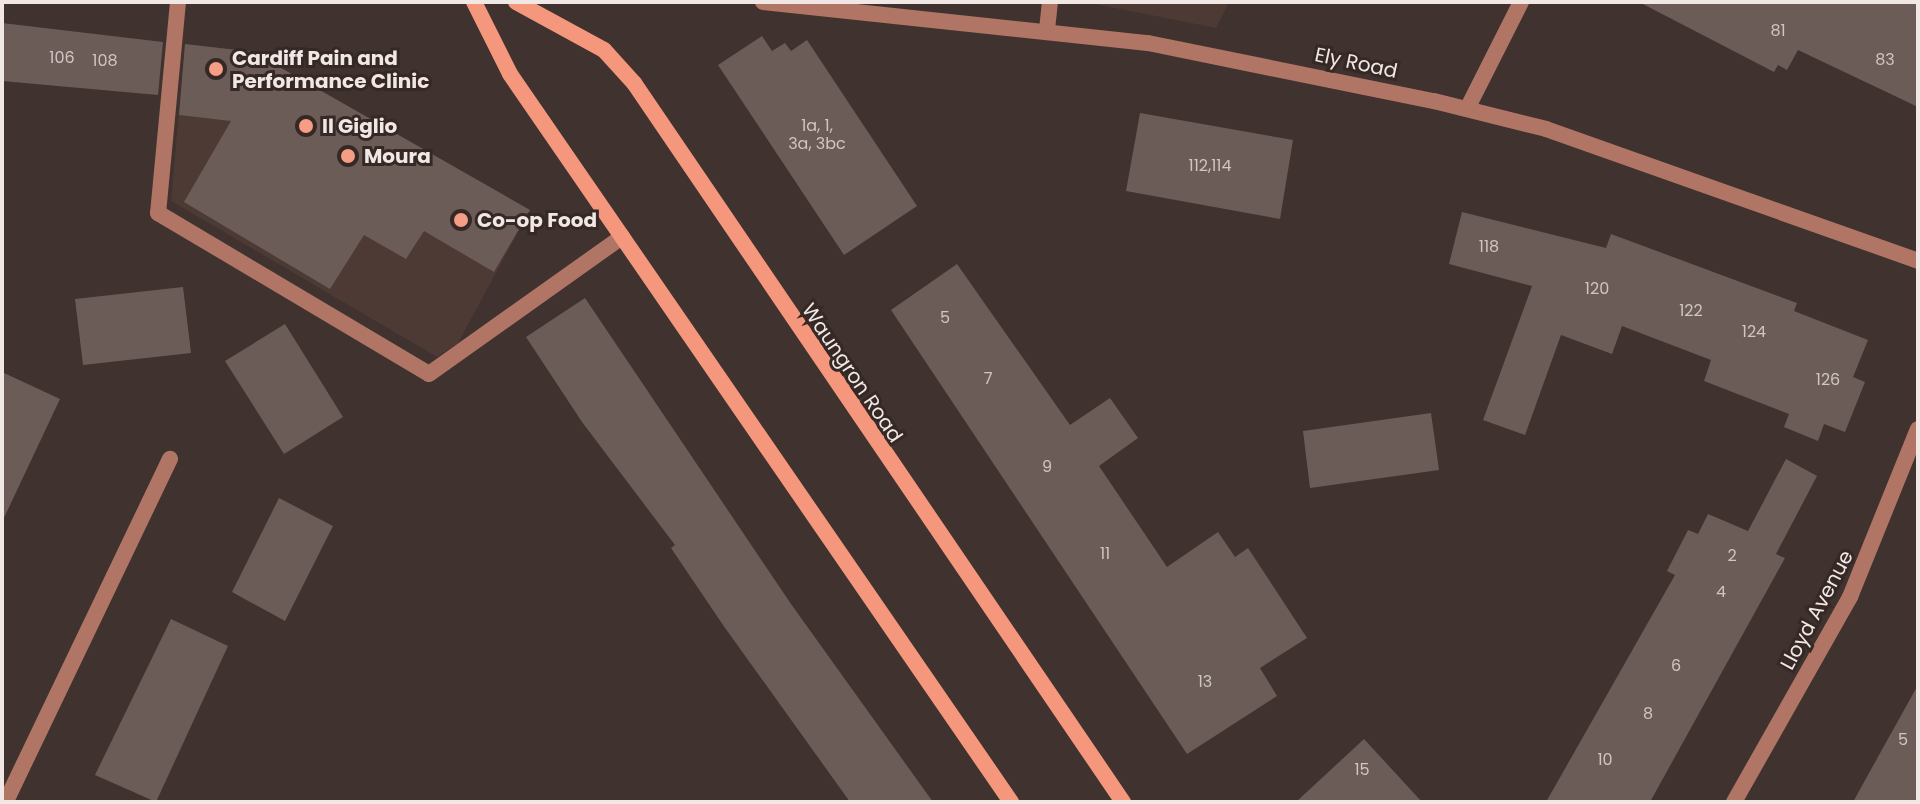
<!DOCTYPE html>
<html>
<head>
<meta charset="utf-8">
<style>
	body { margin:0 }
	#map { position:relative; width:1920px; height:804px; overflow:hidden; background:#3f322f; font-family:Poppins,sans-serif }
	div>[style] { position:absolute }
	[style*='--x'] { left:calc(var(--x)*1px); top:calc(var(--y)*1px); width:calc(var(--w)*1px); rotate:calc(var(--a)*1deg) }
	.built>* { inset:0; background:#4e3a35 }
	.building>* { inset:0; background:#6b5c58 }
	.lane>* { height:16px; margin:-8px; padding:0 8px; transform-origin:8px; border-radius:8px; background:#b07564 }
	.street>* { height:16px; margin:-8px; padding:0 8px; transform-origin:8px; border-radius:8px; background:#b07564 }
	.secondary>* { height:16px; margin:-8px; padding:0 8px; transform-origin:8px; border-radius:8px; background:#f5977c }
	.dots>* { width:22px; height:22px; translate:-50% -50%; box-sizing:border-box; border:4px solid #352825; border-radius:50% }
	span { translate:-50% -50%; white-space:nowrap; text-align:center; line-height:1.15; -webkit-text-stroke:6px #352825; paint-order:stroke }
	.number-label { font-size:16px; color:#d0c5c2 }
	.number-label span { -webkit-text-stroke-width:0 }
	.poi-label { font-size:20px; color:#f1e8e6; font-weight:700 }
	.left { translate:0 -50%; text-align:left }
	.street-label { font-size:20px; color:#f1e8e6 }
	.frame { position:absolute; inset:0; border:4px solid #f1e8e6; pointer-events:none }
</style>
</head>
<body>
<div id="map">
	<div class="built">
		<div style="clip-path:polygon(1085px 2px,1229px 2px,1216px 28px)"></div>
		<div style="clip-path:polygon(185px 44px,250px 51px,530px 210px,458px 343px,437px 357px,171px 201px)"></div>
	</div>
	<div class="building">
		<div style="clip-path:polygon(1639px 2px,1918px 2px,1918px 107px,1798px 50px,1787px 70px,1778px 65px,1774px 72px)"></div>
		<div style="clip-path:polygon(2px 23px,163px 42px,158px 95px,2px 81px)"></div>
		<div style="clip-path:polygon(762px 36px,772px 51px,785px 43px,791px 51px,807px 40px,917px 206px,844px 255px,718px 65px)"></div>
		<div style="clip-path:polygon(185px 44px,253px 52px,530px 210px,494px 272px,424px 231px,406px 259px,364px 235px,330px 289px,184px 202px,231px 121px,179px 115px)"></div>
		<div style="clip-path:polygon(1140px 113px,1293px 140px,1280px 219px,1126px 191px)"></div>
		<div style="clip-path:polygon(1462px 212px,1606px 248px,1611px 234px,1797px 303px,1794px 311px,1868px 340px,1853px 377px,1865px 382px,1845px 432px,1824px 424px,1818px 441px,1784px 427px,1789px 414px,1704px 381px,1711px 360px,1622px 326px,1612px 354px,1561px 335px,1525px 435px,1483px 420px,1532px 286px,1449px 264px)"></div>
		<div style="clip-path:polygon(957px 264px,1070px 425px,1110px 398px,1138px 438px,1099px 466px,1167px 567px,1218px 532px,1235px 557px,1248px 548px,1307px 638px,1260px 668px,1277px 696px,1187px 754px,891px 310px)"></div>
		<div style="clip-path:polygon(183px 287px,191px 353px,83px 365px,75px 299px)"></div>
		<div style="clip-path:polygon(585px 298px,791px 604px,933px 802px,850px 802px,723px 625px,671px 548px,675px 545px,582px 422px,526px 337px)"></div>
		<div style="clip-path:polygon(285px 324px,343px 417px,284px 454px,225px 361px)"></div>
		<div style="clip-path:polygon(2px 372px,60px 399px,2px 522px)"></div>
		<div style="clip-path:polygon(1431px 413px,1439px 470px,1310px 488px,1303px 431px)"></div>
		<div style="clip-path:polygon(1786px 459px,1817px 476px,1776px 554px,1785px 558px,1650px 802px,1546px 802px,1675px 575px,1667px 571px,1688px 530px,1698px 534px,1708px 514px,1748px 531px)"></div>
		<div style="clip-path:polygon(279px 498px,333px 526px,285px 621px,232px 592px)"></div>
		<div style="clip-path:polygon(171px 619px,228px 646px,156px 802px,95px 775px)"></div>
		<div style="clip-path:polygon(1918px 685px,1918px 802px,1853px 802px,1879px 755px)"></div>
		<div style="clip-path:polygon(1364px 739px,1422px 802px,1296px 802px)"></div>
	</div>
	<div class="lane">
		<div style="--x:178;--y:2;--w:212;--a:95.4"></div>
		<div style="--x:158;--y:213;--w:315;--a:30.7"></div>
		<div style="--x:429;--y:374;--w:237;--a:-35.4"></div>
		<div style="--x:1047;--y:30;--w:28;--a:-84"></div>
	</div>
	<div class="street">
		<div style="--x:763;--y:2;--w:387;--a:6.1"></div>
		<div style="--x:1148;--y:43;--w:292;--a:11.5"></div>
		<div style="--x:1434;--y:101;--w:115;--a:14"></div>
		<div style="--x:1546;--y:129;--w:395;--a:19.5"></div>
		<div style="--x:1467;--y:109;--w:120;--a:-63.2"></div>
		<div style="--x:8;--y:797;--w:375;--a:-64.4"></div>
		<div style="--x:1734;--y:802;--w:236;--a:-60.5"></div>
		<div style="--x:1850;--y:597;--w:181;--a:-68"></div>
	</div>
	<div class="secondary">
		<div style="--x:474;--y:2;--w:80;--a:63.4"></div>
		<div style="--x:510;--y:74;--w:884;--a:55.46"></div>
		<div style="--x:516;--y:2;--w:100;--a:28.6"></div>
		<div style="--x:604;--y:50;--w:45;--a:47.7"></div>
		<div style="--x:634;--y:83;--w:870;--a:55.78"></div>
	</div>
	<div class="dots">
		<div style="left:216px;top:69px;background:#f49e86"></div>
		<div style="left:306px;top:126px;background:#f49e86"></div>
		<div style="left:348px;top:156px;background:#f49e86"></div>
		<div style="left:461px;top:220px;background:#f49e86"></div>
	</div>
	<div class="number-label">
		<span style="left:1778px;top:31px">81</span>
		<span style="left:62px;top:58px">106</span>
		<span style="left:1885px;top:60px">83</span>
		<span style="left:105px;top:61px">108</span>
		<span style="left:817px;top:135px">1a, 1,<br>3a, 3bc</span>
		<span style="left:1210px;top:166px">112,114</span>
		<span style="left:1489px;top:247px">118</span>
		<span style="left:1597px;top:289px">120</span>
		<span style="left:1691px;top:311px">122</span>
		<span style="left:945px;top:318px">5</span>
		<span style="left:1754px;top:332px">124</span>
		<span style="left:988px;top:379px">7</span>
		<span style="left:1828px;top:380px">126</span>
		<span style="left:1047px;top:467px">9</span>
		<span style="left:1105px;top:554px">11</span>
		<span style="left:1732px;top:556px">2</span>
		<span style="left:1721px;top:592px">4</span>
		<span style="left:1676px;top:666px">6</span>
		<span style="left:1205px;top:682px">13</span>
		<span style="left:1648px;top:714px">8</span>
		<span style="left:1903px;top:740px">5</span>
		<span style="left:1605px;top:760px">10</span>
		<span style="left:1362px;top:770px">15</span>
	</div>
	<div class="poi-label">
		<span class="left" style="left:232px;top:70px">Cardiff Pain and<br>Performance Clinic</span>
		<span class="left" style="left:322px;top:126px">Il Giglio</span>
		<span class="left" style="left:364px;top:156px">Moura</span>
		<span class="left" style="left:477px;top:220px">Co-op Food</span>
	</div>
	<div class="street-label">
		<span style="left:1356px;top:63px;rotate:12deg">Ely Road</span>
		<span style="left:852px;top:373px;rotate:56deg">Waungron Road</span>
		<span style="left:1817px;top:610px;rotate:-62deg">Lloyd Avenue</span>
	</div>
	<div class="frame"></div>
</div>
</body>
</html>
